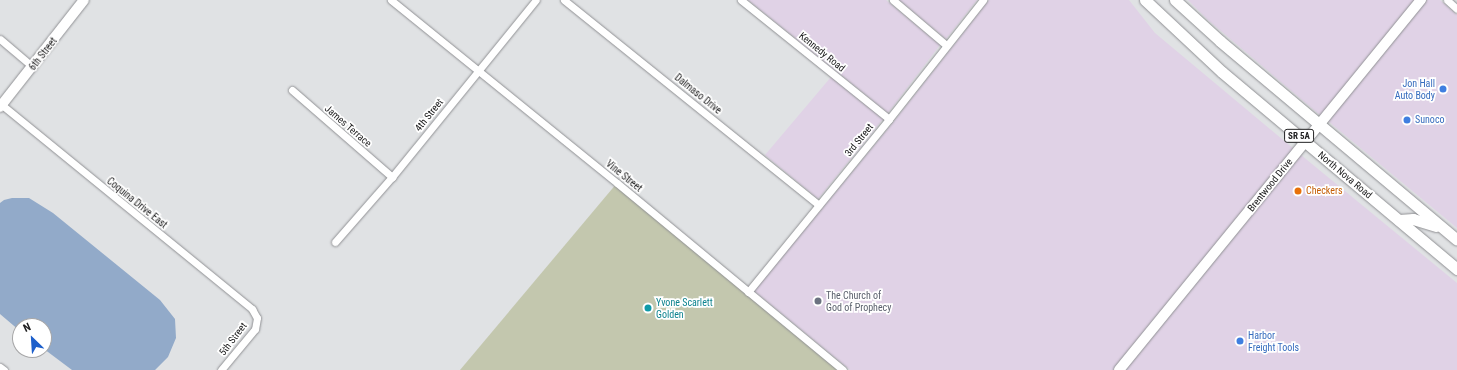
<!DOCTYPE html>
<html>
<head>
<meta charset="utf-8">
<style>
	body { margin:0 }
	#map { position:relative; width:1457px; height:370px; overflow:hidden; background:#e0e2e4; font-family:"Roboto Condensed",sans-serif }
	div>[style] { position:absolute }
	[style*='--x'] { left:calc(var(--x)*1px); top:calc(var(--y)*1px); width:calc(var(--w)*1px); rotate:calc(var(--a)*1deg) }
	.commercial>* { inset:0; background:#e0d2e6 }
	.green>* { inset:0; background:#c3c7ae }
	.water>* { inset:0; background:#92aac9 }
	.roads { filter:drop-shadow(0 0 1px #909194) drop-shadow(0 0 1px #909194) }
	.street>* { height:7px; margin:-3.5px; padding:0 3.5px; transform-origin:3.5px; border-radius:3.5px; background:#fff }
	.secondary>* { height:10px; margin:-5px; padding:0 5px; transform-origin:5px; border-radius:5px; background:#fff }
	.primary>* { height:11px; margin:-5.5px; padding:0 5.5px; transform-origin:5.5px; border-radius:5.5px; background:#fff }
	.dots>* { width:11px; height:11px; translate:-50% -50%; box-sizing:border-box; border:2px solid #fff; border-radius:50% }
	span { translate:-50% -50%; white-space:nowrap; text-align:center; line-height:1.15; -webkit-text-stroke:3.5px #fff; paint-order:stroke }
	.shield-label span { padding:1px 3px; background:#fff; border:1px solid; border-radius:3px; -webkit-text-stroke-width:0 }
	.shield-label { font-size:9px; color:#212122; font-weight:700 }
	.street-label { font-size:10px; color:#212122 }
	.shop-label { font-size:10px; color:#366cbe }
	.right { translate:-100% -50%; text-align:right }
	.left { translate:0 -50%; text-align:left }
	.food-label { font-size:10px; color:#c56008 }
	.worship-label { font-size:10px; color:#5b616d }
	.culture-label { font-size:10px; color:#0d838f }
	.north { position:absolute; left:12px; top:318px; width:40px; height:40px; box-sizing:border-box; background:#fff; border:1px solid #a6a6a7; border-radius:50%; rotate:335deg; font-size:11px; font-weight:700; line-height:16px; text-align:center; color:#212122 }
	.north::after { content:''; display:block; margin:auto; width:14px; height:18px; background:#1d5fcb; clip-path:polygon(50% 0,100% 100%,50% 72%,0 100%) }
</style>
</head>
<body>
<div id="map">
	<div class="commercial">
		<div style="clip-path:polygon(748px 0,886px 0,940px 45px,888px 113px)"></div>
		<div style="clip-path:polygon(899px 0,977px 0,946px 39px)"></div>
		<div style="clip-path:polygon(989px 0,1129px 0,1155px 33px,1294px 149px,1113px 370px,850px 370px,754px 291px,891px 125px)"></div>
		<div style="clip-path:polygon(1188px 0,1415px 0,1321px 116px,1208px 20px)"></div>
		<div style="clip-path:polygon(1427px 0,1440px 0,1457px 15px,1457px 228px,1328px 121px)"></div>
		<div style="clip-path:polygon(831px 77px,883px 119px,818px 199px,765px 155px)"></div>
		<div style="clip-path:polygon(1301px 155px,1457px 283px,1457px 370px,1125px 370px)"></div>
	</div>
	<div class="green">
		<div style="clip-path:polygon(617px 183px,843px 370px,460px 370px)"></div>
	</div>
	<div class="water">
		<div style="clip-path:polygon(12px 198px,29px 198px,53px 213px,160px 300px,175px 319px,176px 338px,168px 357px,155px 370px,72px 370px,44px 349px,44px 326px,20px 326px,20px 331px,0 314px,0 203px,4px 200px)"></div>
	</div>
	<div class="roads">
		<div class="street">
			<div style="--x:391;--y:0;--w:291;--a:39"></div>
			<div style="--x:617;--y:183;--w:293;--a:39.6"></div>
			<div style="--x:564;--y:0;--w:327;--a:38.8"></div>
			<div style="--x:741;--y:0;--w:190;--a:38.8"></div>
			<div style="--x:893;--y:0;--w:70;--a:40.3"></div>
			<div style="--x:1447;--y:0;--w:13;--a:42"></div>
			<div style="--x:0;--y:39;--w:43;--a:40.3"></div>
			<div style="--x:292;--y:90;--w:133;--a:41"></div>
			<div style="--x:2;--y:105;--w:323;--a:39.2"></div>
			<div style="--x:252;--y:309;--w:10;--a:61"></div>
			<div style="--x:257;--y:318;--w:11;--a:100"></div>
			<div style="--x:255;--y:329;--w:53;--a:129.7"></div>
			<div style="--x:335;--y:242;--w:86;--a:-48.8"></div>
			<div style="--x:392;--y:177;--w:228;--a:-50.9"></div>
			<div style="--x:748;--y:292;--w:223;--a:-50.8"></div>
			<div style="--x:889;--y:119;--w:152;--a:-51.7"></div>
			<div style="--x:0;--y:367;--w:5;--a:37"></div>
		</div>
		<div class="secondary">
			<div style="--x:0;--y:107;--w:136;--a:-51.9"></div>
			<div style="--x:1119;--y:370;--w:478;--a:-50.8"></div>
		</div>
		<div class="primary">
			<div style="--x:1145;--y:0;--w:105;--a:43.1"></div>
			<div style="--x:1222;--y:72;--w:307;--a:40"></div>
			<div style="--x:1175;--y:0;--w:61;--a:42.3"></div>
			<div style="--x:1220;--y:41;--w:309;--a:40"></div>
			<div style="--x:1399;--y:220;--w:14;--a:-4"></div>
			<div style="--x:1413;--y:219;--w:24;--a:17"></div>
		</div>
	</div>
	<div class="dots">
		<div style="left:1443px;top:89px;background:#3f7fe0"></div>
		<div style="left:1407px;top:120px;background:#3f7fe0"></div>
		<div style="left:1298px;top:191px;background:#e8710a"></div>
		<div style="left:818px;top:301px;background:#6b7280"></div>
		<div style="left:648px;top:308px;background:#0f9aa8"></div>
		<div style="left:1240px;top:341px;background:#3f7fe0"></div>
	</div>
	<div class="shield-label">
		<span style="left:1299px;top:136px">SR 5A</span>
	</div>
	<div class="street-label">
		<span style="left:822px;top:52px;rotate:39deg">Kennedy Road</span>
		<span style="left:43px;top:54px;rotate:-52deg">6th Street</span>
		<span style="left:698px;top:94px;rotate:39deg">Dalmaso Drive</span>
		<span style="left:429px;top:115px;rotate:-51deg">4th Street</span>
		<span style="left:348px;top:126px;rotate:41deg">James Terrace</span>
		<span style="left:859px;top:140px;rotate:-51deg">3rd Street</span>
		<span style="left:1345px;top:175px;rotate:40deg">North Nova Road</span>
		<span style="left:624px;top:176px;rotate:39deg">Vine Street</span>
		<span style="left:1270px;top:185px;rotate:-51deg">Brentwood Drive</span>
		<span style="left:137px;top:203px;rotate:39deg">Coquina Drive East</span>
		<span style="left:233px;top:339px;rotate:-53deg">5th Street</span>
	</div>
	<div class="shop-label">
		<span class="right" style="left:1435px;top:89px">Jon Hall<br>Auto Body</span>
		<span class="left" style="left:1415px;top:120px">Sunoco</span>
		<span class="left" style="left:1248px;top:341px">Harbor<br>Freight Tools</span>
	</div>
	<div class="food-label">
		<span class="left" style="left:1306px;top:191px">Checkers</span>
	</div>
	<div class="worship-label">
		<span class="left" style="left:826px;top:301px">The Church of<br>God of Prophecy</span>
	</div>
	<div class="culture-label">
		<span class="left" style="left:656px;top:308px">Yvone Scarlett<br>Golden</span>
	</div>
	<div class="north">N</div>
</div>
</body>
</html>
